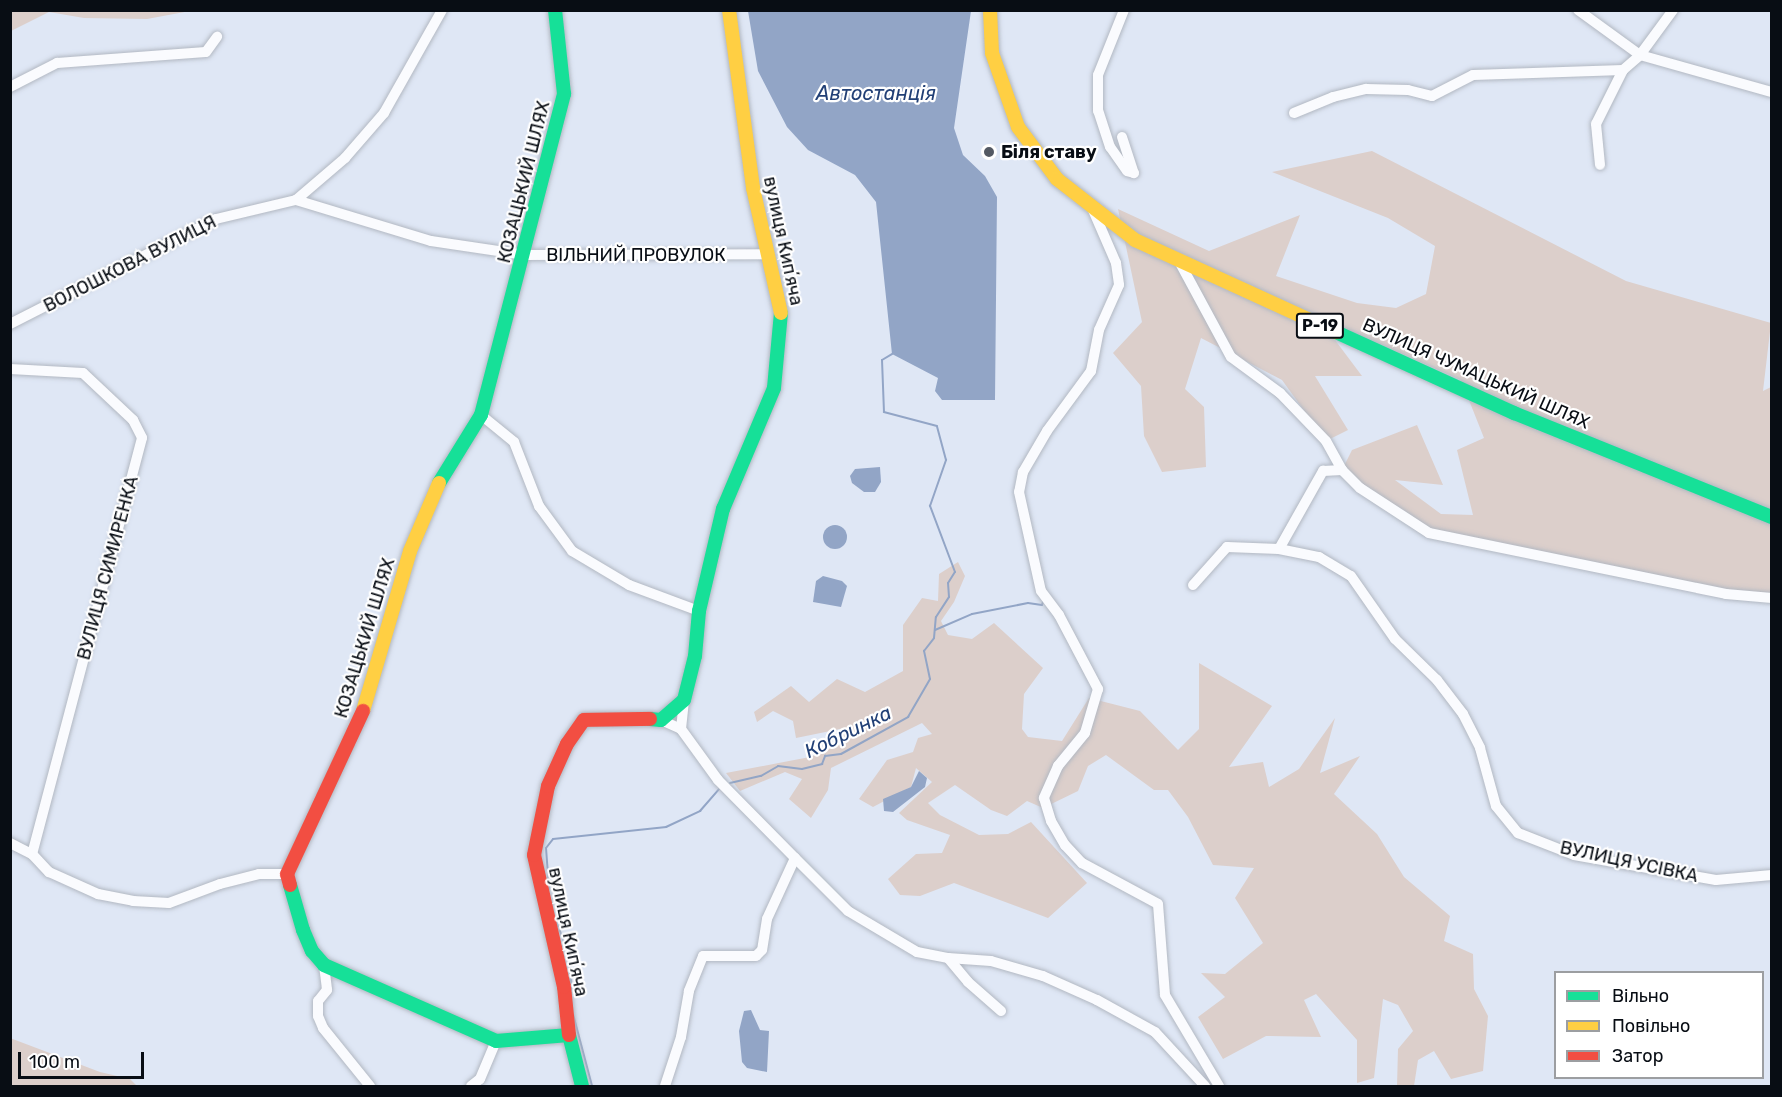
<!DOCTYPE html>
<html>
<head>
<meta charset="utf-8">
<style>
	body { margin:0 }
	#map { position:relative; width:1782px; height:1097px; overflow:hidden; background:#dfe7f5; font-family:Rubik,sans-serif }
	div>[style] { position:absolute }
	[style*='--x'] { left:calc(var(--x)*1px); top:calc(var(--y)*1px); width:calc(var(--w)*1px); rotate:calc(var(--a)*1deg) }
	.green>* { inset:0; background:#dccfcb }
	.water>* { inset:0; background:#92a5c6 }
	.round { border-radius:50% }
	.stream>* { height:2px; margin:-1px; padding:0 1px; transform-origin:1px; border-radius:1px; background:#92a5c6 }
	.roads { filter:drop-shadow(0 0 2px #b2b8c2) drop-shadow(0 0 2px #b2b8c2) }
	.street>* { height:10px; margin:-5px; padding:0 5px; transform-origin:5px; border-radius:5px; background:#fafbfe }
	.fast>* { height:14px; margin:-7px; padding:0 7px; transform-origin:7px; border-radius:7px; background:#16e098 }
	.slow>* { height:14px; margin:-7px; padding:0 7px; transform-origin:7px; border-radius:7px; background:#ffcf43 }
	.jam>* { height:14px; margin:-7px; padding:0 7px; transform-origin:7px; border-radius:7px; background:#f24e42 }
	.dots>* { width:16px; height:16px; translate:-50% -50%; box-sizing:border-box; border:3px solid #fff; border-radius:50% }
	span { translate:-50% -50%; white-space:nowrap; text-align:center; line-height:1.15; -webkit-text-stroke:4.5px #fff; paint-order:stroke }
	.shield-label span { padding:2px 4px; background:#fff; border:2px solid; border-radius:4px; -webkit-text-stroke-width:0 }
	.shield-label { font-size:16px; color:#080d14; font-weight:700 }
	.poi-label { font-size:18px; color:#080d14; font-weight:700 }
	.left { translate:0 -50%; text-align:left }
	.street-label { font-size:18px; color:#080d14 }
	.water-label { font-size:20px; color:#224076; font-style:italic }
	.frame { position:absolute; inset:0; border:12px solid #080d14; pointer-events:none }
	.legend { position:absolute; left:1554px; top:971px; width:210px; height:108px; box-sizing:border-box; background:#fff; border:2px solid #9c9ea1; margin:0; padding:8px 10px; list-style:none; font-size:18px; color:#080d14 }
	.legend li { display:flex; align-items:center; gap:12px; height:30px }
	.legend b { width:30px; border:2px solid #9c9ea1 }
	.scale { position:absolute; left:18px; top:1052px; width:126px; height:27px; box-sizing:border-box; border:3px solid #080d14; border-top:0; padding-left:8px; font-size:18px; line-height:21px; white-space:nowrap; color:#080d14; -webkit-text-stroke:4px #fff; paint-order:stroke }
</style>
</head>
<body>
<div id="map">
	<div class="green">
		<div style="clip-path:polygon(11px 10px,190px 10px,190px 11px,147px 19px,84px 18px,49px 12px,11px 31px)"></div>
		<div style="clip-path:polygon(1372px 151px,1626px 281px,1771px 323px,1763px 391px,1771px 387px,1771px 598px,1429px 533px,1342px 470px,1352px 450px,1417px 425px,1443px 485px,1395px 480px,1441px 514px,1473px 515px,1457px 450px,1484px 438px,1461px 380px,1317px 316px,1362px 376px,1315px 376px,1348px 430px,1326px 441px,1282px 380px,1201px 338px,1185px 389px,1204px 407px,1206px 467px,1162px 472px,1144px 436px,1141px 386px,1113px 353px,1142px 322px,1118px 209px,1209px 251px,1300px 215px,1276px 276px,1357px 303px,1396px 308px,1426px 294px,1435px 246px,1388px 218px,1272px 172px)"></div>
		<div style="clip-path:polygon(958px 562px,965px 576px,954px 602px,941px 621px,948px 635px,972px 639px,994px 623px,1043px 668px,1024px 694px,1022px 729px,1028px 737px,1062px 741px,1089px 698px,1140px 711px,1178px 750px,1199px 729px,1199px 663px,1272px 706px,1229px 767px,1263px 762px,1269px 787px,1299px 769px,1335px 718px,1320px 773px,1360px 756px,1334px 794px,1377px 834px,1404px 877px,1450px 916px,1444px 941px,1473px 954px,1474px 989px,1488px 1016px,1483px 1071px,1451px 1079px,1434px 1051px,1418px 1060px,1414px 1086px,1397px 1086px,1398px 1049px,1413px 1031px,1398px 1005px,1383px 999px,1374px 1078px,1357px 1083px,1357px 1040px,1316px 994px,1304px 1000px,1321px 1037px,1266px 1036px,1223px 1059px,1198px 1017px,1225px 997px,1201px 973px,1225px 974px,1263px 943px,1235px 898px,1254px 868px,1213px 865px,1188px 817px,1168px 790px,1154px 790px,1106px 755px,1088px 766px,1078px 791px,1043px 808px,1027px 801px,1007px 816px,991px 810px,955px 785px,928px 803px,940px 815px,979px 835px,1008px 834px,1031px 822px,1087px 883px,1048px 918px,954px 883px,920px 896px,900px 895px,888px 879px,916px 854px,942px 853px,950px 835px,907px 820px,899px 813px,932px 782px,916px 768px,911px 787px,873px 807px,859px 799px,887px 760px,913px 752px,918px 738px,932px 734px,922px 723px,831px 768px,828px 790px,811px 818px,789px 799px,802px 779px,785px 772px,740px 791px,726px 773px,810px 757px,841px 744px,845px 728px,796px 738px,793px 721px,773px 711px,757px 722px,754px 712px,791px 686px,809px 702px,837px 679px,865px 692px,903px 671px,903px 625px,922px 598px,938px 601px,939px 574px)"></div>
		<div style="clip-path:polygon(10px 1038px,100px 1072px,130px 1079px,137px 1086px,11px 1086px)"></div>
	</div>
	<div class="water">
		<div style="clip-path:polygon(748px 11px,971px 11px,954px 128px,963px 155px,985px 176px,997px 197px,995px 400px,942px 400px,935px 391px,938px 378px,892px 354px,876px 202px,855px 175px,808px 150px,787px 127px,758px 71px)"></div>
		<div style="clip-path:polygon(880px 467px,881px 482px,875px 492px,864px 492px,852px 483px,850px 476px,855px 469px)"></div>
		<div class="round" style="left:823px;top:525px;width:24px;height:24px"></div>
		<div style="clip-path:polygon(823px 576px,842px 581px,847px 586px,841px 607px,813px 602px,816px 581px)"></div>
		<div style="clip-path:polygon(919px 771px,927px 778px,925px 787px,893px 812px,884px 811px,883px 799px,911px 787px)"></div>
		<div style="clip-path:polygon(751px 1010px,760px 1030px,769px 1031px,767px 1072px,747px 1068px,742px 1062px,739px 1031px,744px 1011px)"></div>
	</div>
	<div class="stream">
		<div style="--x:935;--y:630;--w:40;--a:-23.4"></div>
		<div style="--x:972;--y:614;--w:57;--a:-11.1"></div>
		<div style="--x:1028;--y:603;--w:14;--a:8"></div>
		<div style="--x:1042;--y:605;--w:3;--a:-72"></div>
		<div style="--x:730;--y:783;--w:32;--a:-13"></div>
		<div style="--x:761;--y:776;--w:20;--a:-30"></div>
		<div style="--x:778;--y:766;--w:24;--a:7"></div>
		<div style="--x:802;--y:769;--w:21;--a:-14"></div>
		<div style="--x:822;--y:764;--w:9;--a:-69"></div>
		<div style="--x:825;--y:756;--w:16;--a:-7"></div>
		<div style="--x:841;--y:754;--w:77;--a:-28.9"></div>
		<div style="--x:908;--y:717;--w:44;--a:-59.9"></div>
		<div style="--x:930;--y:679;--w:29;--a:-102"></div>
		<div style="--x:924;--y:651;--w:16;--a:-52"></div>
		<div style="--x:934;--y:638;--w:21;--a:-85"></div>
		<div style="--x:936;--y:617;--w:24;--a:-57"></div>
		<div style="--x:949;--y:597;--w:14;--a:-94"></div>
		<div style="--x:948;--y:583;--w:13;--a:-58"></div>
		<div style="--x:955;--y:572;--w:71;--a:-110.7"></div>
		<div style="--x:930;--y:506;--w:49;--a:-70.8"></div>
		<div style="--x:946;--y:460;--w:35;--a:-105"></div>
		<div style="--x:937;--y:426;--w:55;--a:-165.2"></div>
		<div style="--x:884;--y:412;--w:52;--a:-92.2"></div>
		<div style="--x:882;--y:360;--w:12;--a:-31"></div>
		<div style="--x:549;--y:889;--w:41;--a:-94.2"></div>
		<div style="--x:546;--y:848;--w:11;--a:-52"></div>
		<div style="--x:553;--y:839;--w:114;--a:-6.1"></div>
		<div style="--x:666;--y:827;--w:38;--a:-25"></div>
		<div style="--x:700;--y:811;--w:29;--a:-49"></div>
		<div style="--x:556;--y:921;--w:39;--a:69"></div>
		<div style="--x:570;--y:957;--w:36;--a:88"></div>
		<div style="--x:573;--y:1014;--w:74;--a:75.2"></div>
	</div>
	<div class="roads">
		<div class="street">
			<div style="--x:1578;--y:10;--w:77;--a:36"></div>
			<div style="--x:1640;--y:55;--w:137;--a:15.7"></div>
			<div style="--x:1623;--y:70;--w:23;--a:-41"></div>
			<div style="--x:1640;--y:55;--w:56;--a:-53.7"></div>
			<div style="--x:10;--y:87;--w:53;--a:-27.1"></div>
			<div style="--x:57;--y:63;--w:149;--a:-4.2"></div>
			<div style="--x:206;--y:52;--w:19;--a:-54"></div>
			<div style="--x:1294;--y:113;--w:42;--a:-22.3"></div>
			<div style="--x:1333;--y:97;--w:34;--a:-14"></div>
			<div style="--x:1366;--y:89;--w:42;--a:1.4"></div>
			<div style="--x:1408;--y:90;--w:25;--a:14"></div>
			<div style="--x:1432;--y:96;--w:46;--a:-27.1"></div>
			<div style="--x:1473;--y:75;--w:150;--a:-1.9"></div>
			<div style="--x:1623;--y:70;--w:60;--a:116.6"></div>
			<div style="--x:1596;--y:124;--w:41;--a:84.4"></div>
			<div style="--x:1122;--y:137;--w:38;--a:72"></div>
			<div style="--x:1134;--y:173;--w:7;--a:-164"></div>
			<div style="--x:1127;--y:171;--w:29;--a:-125"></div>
			<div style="--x:1110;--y:147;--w:38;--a:-108"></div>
			<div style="--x:1098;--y:111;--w:36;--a:-90"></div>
			<div style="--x:1098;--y:75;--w:70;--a:-68.2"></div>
			<div style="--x:296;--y:200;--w:141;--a:16.9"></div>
			<div style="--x:431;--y:241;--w:95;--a:8.5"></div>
			<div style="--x:525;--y:255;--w:242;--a:-0.2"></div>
			<div style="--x:1093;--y:210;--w:58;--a:66.5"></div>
			<div style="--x:1116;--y:263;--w:22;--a:82"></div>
			<div style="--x:1119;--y:285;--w:49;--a:114"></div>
			<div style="--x:1099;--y:330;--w:42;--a:101"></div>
			<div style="--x:1091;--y:371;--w:74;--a:126.3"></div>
			<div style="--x:1047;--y:431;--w:48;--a:120.3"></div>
			<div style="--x:1023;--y:472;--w:20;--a:101"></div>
			<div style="--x:1019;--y:492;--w:101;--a:77.5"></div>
			<div style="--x:1041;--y:591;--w:30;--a:53"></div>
			<div style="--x:1059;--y:615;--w:84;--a:62.2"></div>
			<div style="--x:1098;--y:689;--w:46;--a:106.5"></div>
			<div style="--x:1085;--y:733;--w:43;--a:129.3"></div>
			<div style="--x:1058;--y:766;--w:35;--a:114"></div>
			<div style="--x:1044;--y:798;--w:24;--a:73"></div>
			<div style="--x:1051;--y:821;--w:28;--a:60"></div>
			<div style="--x:1065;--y:845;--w:25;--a:47"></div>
			<div style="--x:1082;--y:863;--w:86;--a:28.3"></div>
			<div style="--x:1158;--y:904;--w:91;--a:85.6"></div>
			<div style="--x:1165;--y:995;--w:106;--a:59.3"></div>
			<div style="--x:1179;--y:261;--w:109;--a:61.6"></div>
			<div style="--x:1231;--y:357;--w:61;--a:36.3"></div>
			<div style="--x:1280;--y:393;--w:66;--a:46.2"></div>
			<div style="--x:1326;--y:441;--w:33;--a:61"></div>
			<div style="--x:1342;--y:470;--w:25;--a:45"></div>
			<div style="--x:1360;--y:488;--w:82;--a:33.1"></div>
			<div style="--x:1429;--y:533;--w:303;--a:11.6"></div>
			<div style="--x:1726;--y:594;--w:46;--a:5"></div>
			<div style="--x:10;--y:324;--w:231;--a:-27"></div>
			<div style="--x:216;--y:219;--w:82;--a:-13.4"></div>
			<div style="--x:296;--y:200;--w:65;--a:-40.6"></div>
			<div style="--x:345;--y:158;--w:60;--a:-49.1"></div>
			<div style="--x:384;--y:113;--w:118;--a:-60.6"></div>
			<div style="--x:10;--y:369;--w:73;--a:3.1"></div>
			<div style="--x:83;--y:373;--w:69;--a:43.2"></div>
			<div style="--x:133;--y:420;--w:20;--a:63"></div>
			<div style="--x:142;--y:438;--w:430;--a:104.8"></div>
			<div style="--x:32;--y:854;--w:25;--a:47"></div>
			<div style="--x:49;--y:872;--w:54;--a:24.2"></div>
			<div style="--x:98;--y:894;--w:36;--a:11"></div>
			<div style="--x:133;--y:901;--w:36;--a:3"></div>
			<div style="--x:169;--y:903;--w:54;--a:-20.4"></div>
			<div style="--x:220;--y:884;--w:40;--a:-14.4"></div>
			<div style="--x:259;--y:874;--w:28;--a:0"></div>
			<div style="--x:481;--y:415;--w:43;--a:39.3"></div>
			<div style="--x:514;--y:442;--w:69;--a:68.7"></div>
			<div style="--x:539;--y:506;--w:56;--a:53.7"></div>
			<div style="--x:572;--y:551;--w:66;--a:30.8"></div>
			<div style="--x:629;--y:585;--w:75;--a:20.4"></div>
			<div style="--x:1279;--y:549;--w:41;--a:11.3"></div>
			<div style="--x:1319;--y:557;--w:37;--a:31"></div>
			<div style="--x:1351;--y:576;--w:77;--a:55.1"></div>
			<div style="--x:1395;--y:639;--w:59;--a:44.3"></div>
			<div style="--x:1437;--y:680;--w:43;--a:52.6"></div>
			<div style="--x:1463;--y:714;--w:38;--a:63"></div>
			<div style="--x:1480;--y:748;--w:60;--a:74.6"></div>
			<div style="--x:1496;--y:806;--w:35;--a:51"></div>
			<div style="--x:1518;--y:833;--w:60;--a:21.4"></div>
			<div style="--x:1574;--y:855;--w:144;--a:10"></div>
			<div style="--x:1716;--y:880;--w:56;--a:-5.1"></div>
			<div style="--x:1193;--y:585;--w:51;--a:-48.2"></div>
			<div style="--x:1227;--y:547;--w:52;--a:2.2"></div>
			<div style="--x:1279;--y:549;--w:90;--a:-60.6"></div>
			<div style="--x:1323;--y:471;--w:19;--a:-3"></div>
			<div style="--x:661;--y:720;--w:22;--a:24"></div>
			<div style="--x:681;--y:729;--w:63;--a:54"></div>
			<div style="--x:718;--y:780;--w:110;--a:45.4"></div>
			<div style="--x:795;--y:858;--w:67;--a:114.7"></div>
			<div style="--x:767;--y:919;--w:31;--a:99"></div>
			<div style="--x:762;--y:950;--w:8;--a:135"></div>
			<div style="--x:756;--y:956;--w:53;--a:180"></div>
			<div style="--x:703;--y:956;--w:38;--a:112"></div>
			<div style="--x:689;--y:991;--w:47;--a:99.9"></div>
			<div style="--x:681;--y:1037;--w:52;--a:108.1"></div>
			<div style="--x:681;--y:729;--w:29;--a:-84"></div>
			<div style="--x:10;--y:843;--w:25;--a:27"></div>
			<div style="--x:795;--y:858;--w:75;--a:45"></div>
			<div style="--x:848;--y:911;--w:80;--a:30.7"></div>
			<div style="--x:917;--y:952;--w:32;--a:11"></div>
			<div style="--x:948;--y:958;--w:31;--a:50"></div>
			<div style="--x:968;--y:982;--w:44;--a:41.3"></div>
			<div style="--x:948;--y:958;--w:43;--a:4"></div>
			<div style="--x:991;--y:961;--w:54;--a:16.1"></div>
			<div style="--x:1043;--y:976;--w:59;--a:24"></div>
			<div style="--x:1097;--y:1000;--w:66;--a:28.9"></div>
			<div style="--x:1155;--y:1032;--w:74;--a:47.2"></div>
			<div style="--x:324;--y:965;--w:25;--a:83"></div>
			<div style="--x:327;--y:990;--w:14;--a:129"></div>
			<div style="--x:318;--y:1001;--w:15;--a:90"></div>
			<div style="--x:318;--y:1016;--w:13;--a:67"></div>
			<div style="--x:323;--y:1028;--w:75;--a:51"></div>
			<div style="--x:471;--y:1086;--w:11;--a:-38"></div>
			<div style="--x:480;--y:1079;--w:41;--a:-67.2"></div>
		</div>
		<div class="fast">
			<div style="--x:1336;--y:332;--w:196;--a:24.5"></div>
			<div style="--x:1514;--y:413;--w:278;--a:22"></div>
			<div style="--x:439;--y:483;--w:80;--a:-58.3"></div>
			<div style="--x:481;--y:415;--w:332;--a:-75.5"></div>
			<div style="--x:564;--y:94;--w:84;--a:-96.1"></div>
			<div style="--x:650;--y:719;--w:11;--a:5"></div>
			<div style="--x:661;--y:720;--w:30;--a:-41"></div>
			<div style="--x:684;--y:700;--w:45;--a:-76"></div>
			<div style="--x:695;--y:656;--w:45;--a:-84.9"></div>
			<div style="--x:699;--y:611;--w:105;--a:-76.8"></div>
			<div style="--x:723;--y:509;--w:131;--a:-67.1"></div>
			<div style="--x:774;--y:388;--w:75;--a:-84.7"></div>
			<div style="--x:290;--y:885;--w:47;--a:73.9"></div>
			<div style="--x:303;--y:930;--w:23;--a:67"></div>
			<div style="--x:312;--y:951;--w:18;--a:49"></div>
			<div style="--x:324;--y:965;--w:188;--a:23.8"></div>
			<div style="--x:496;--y:1041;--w:73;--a:-4.7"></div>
			<div style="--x:569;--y:1035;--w:53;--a:75.7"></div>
		</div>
		<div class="slow">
			<div style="--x:729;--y:10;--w:180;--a:82.3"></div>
			<div style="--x:753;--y:188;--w:128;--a:77.4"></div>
			<div style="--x:990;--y:10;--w:43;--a:87.3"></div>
			<div style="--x:992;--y:53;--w:78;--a:70.6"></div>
			<div style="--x:1018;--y:127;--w:65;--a:53.1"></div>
			<div style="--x:1057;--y:179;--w:99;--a:38"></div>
			<div style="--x:1135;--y:240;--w:221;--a:24.6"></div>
			<div style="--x:363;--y:711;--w:167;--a:-73.6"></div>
			<div style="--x:410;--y:551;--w:74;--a:-66.9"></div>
		</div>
		<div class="jam">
			<div style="--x:290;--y:885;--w:11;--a:-105"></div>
			<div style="--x:287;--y:874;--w:180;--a:-65"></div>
			<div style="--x:569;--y:1035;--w:48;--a:-95.9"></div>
			<div style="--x:564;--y:987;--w:135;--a:-102.8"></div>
			<div style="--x:534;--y:855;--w:70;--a:-78.5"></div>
			<div style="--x:548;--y:786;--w:46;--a:-65.7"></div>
			<div style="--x:567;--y:744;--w:29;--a:-55"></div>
			<div style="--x:584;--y:720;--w:66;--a:-0.9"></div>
		</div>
	</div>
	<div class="dots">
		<div style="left:989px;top:152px;background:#535963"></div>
	</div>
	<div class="shield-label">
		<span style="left:1320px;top:326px">Р-19</span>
	</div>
	<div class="poi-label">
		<span class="left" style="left:1001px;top:152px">Біля ставу</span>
	</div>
	<div class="street-label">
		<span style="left:524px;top:182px;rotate:-76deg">КОЗАЦЬКИЙ ШЛЯХ</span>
		<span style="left:783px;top:241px;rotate:78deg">вулиця Кипʼяча</span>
		<span style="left:636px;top:255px">ВІЛЬНИЙ ПРОВУЛОК</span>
		<span style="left:130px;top:264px;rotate:-27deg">ВОЛОШКОВА ВУЛИЦЯ</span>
		<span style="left:1476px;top:374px;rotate:24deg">ВУЛИЦЯ ЧУМАЦЬКИЙ ШЛЯХ</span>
		<span style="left:108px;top:568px;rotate:-75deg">ВУЛИЦЯ СИМИРЕНКА</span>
		<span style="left:365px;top:638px;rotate:-73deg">КОЗАЦЬКИЙ ШЛЯХ</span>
		<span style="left:1629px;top:862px;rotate:12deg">ВУЛИЦЯ УСІВКА</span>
		<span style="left:568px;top:932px;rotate:78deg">вулиця Кипʼяча</span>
	</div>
	<div class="water-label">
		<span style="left:876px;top:93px">Автостанція</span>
		<span style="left:848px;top:732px;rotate:-26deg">Кобринка</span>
	</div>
	<div class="frame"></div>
	<ul class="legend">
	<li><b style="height:8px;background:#16e098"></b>Вільно</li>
	<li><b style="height:8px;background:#ffcf43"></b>Повільно</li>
	<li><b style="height:8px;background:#f24e42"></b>Затор</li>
	</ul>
	<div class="scale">100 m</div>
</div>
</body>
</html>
